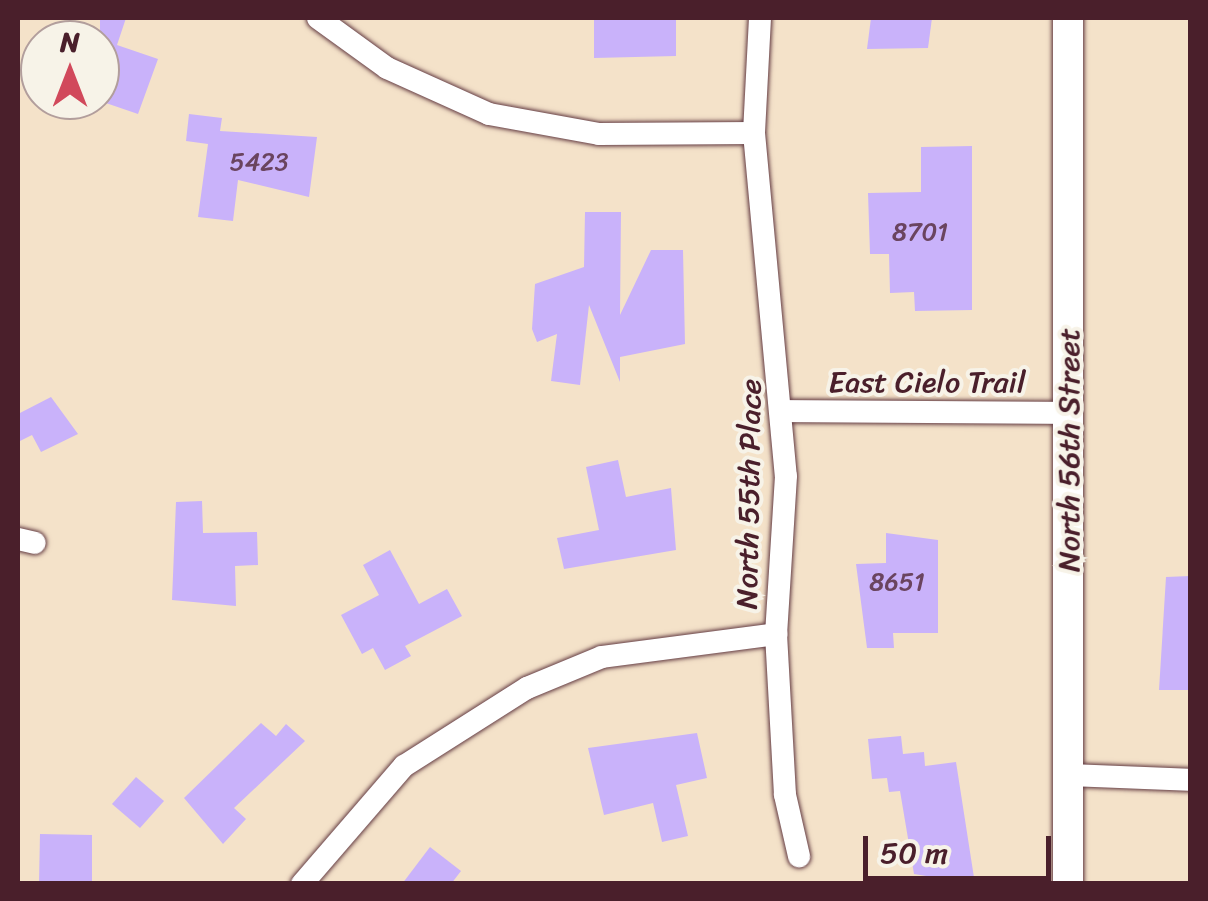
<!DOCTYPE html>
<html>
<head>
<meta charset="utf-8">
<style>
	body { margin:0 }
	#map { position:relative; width:1208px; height:901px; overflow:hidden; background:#f4e2c9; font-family:Sriracha,sans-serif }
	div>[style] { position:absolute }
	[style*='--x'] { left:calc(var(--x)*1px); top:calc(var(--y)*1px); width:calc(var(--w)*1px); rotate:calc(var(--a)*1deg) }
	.building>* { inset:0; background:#c9b2fa }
	.roads { filter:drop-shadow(0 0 2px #643c43) drop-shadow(0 0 2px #643c43) }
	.minor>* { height:22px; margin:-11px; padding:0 11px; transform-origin:11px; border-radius:11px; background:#fff }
	.tertiary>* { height:30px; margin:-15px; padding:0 15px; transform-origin:15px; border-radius:15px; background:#fff }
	span { translate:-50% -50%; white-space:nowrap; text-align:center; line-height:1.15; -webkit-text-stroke:8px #f7f3e8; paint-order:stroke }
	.number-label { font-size:25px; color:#6a445f }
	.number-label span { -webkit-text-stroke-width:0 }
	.street-label { font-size:30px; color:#4a1f2b }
	.frame { position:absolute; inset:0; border:20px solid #4a1f2b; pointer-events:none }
	.north { position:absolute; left:20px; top:20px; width:100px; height:100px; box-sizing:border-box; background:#f7f3e8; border:2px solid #b29e9c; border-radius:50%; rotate:0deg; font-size:28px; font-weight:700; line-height:40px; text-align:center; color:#4a1f2b }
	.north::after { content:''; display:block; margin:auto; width:35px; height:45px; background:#d1495b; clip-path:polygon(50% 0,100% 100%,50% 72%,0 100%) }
	.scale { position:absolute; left:863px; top:836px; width:188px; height:45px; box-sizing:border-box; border:5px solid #4a1f2b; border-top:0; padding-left:12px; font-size:30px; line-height:35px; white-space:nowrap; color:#4a1f2b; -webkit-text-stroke:8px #f7f3e8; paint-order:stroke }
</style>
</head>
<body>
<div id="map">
	<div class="building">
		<div style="clip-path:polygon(100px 18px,126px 18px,117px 45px,158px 59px,138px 114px,100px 101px)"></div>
		<div style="clip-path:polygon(594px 18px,676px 18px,676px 56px,594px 58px)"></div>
		<div style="clip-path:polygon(871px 18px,932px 18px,928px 48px,867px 49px)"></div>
		<div style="clip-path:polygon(189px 114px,222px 118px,220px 131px,317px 137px,309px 197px,238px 180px,233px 221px,198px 217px,208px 144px,186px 141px)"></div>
		<div style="clip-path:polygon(972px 146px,972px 310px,915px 311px,914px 292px,890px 293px,889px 254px,870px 254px,868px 193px,921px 192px,921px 147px)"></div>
		<div style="clip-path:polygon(585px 212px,621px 212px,620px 315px,651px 250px,683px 250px,685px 344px,620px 357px,620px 382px,589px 305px,580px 385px,551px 381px,557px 334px,537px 342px,532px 329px,535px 284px,584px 267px)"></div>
		<div style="clip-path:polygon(51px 397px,78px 434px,41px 452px,32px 435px,18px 442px,18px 414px)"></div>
		<div style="clip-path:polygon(618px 460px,626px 497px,671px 488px,676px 550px,564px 569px,557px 538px,599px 530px,586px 467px)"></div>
		<div style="clip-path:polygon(202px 501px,203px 533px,257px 532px,258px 565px,235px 566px,236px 606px,172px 600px,176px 502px)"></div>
		<div style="clip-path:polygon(886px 533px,938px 540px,938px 633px,893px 633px,894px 648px,867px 648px,856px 564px,886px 563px)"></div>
		<div style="clip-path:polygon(390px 550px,419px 604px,447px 589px,462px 616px,405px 646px,411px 656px,385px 670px,373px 648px,362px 654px,341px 615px,379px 595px,363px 565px)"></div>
		<div style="clip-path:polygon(1190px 576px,1190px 690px,1159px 690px,1166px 577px)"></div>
		<div style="clip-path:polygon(261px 723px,276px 736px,286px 724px,305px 741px,234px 808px,246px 819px,223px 844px,184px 798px)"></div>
		<div style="clip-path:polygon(697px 733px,707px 778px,676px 785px,688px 836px,662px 842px,653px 803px,604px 815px,588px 748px)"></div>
		<div style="clip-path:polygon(901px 736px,903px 754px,924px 752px,925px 766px,956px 762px,975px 884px,914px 874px,900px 791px,889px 792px,887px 778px,872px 779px,868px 739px)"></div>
		<div style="clip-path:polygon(136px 777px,164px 801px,140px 828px,112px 804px)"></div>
		<div style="clip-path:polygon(40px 834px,92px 835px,92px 884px,39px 884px)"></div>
		<div style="clip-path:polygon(430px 847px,461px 871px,451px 884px,402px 884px)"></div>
	</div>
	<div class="roads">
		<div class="minor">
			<div style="--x:318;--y:18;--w:85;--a:35.9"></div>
			<div style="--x:387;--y:68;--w:112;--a:24.3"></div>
			<div style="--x:489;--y:114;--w:112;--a:10.3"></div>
			<div style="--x:599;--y:134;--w:155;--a:-0.4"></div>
			<div style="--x:760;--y:18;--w:115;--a:93"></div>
			<div style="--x:754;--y:133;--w:344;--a:84.7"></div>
			<div style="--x:786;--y:476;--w:158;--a:93.6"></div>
			<div style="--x:776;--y:634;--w:161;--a:86.8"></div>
			<div style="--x:785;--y:795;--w:63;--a:77.1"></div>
			<div style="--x:784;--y:411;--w:286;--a:0.4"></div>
			<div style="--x:18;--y:539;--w:17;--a:13"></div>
			<div style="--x:1068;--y:775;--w:122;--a:2.3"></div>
			<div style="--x:302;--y:884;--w:156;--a:-49.2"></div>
			<div style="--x:404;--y:766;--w:146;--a:-32.4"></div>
			<div style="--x:527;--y:688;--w:81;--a:-22.5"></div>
			<div style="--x:602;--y:657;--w:176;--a:-7.5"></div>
		</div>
		<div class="tertiary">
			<div style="--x:1068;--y:18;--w:866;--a:90"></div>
		</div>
	</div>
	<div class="number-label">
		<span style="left:259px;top:162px">5423</span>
		<span style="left:920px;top:232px">8701</span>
		<span style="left:897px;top:582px">8651</span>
	</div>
	<div class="street-label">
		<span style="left:927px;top:382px">East Cielo Trail</span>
		<span style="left:1069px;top:450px;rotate:-90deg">North 56th Street</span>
		<span style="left:749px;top:494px;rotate:-89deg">North 55th Place</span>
	</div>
	<div class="frame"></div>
	<div class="north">N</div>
	<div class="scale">50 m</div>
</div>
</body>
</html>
